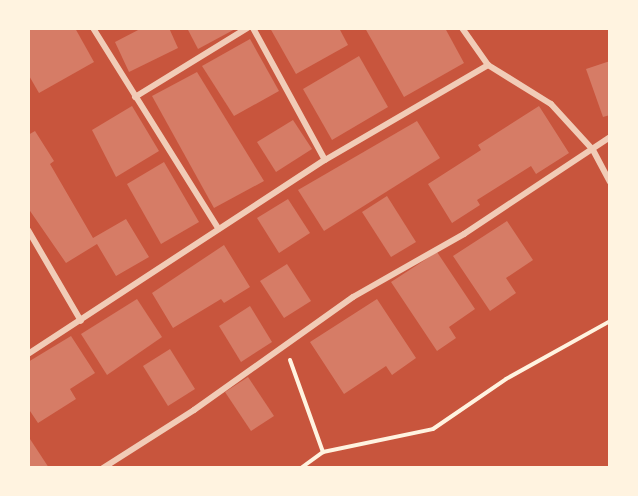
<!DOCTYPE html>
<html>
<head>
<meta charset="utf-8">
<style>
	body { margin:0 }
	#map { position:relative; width:638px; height:496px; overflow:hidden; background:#c8553d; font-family:"Open Sans",sans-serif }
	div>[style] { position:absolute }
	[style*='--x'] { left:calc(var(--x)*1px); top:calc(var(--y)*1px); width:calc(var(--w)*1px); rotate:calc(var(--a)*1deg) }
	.building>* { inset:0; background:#d67c66 }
	.path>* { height:4px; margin:-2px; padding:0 2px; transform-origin:2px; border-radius:2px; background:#fff3e0 }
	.minor>* { height:6px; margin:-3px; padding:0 3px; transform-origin:3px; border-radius:3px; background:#f1ccb7 }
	span { translate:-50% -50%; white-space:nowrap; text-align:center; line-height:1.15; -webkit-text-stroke:4.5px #fff3e0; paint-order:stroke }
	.frame { position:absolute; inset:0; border:30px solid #fff3e0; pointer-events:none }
</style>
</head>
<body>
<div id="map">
	<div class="building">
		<div style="clip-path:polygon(28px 28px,75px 28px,94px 62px,39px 93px,28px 74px)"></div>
		<div style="clip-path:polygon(142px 28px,169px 28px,178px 48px,129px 72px,115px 42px)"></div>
		<div style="clip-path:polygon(187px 28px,237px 28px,198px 49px)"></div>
		<div style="clip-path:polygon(270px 28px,339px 28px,348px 45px,296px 74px)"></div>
		<div style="clip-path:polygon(365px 28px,445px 28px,464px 63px,404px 97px)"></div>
		<div style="clip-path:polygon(250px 39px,279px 91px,234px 116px,202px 66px)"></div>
		<div style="clip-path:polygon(359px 56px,388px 107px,332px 140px,303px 89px)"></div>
		<div style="clip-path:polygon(610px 61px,610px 115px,603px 117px,586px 69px)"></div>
		<div style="clip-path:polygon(197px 72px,264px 181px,214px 208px,152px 96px)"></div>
		<div style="clip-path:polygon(132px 106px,159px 151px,116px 177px,92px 130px)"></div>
		<div style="clip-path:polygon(539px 106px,569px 153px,536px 174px,531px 166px,477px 200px,480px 205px,452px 223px,428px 184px,481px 150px,478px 145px)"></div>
		<div style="clip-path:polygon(293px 120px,312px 149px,276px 172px,257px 142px)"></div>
		<div style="clip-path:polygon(417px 121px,440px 158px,324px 231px,298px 190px)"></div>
		<div style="clip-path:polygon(35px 131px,54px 161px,50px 164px,93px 238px,126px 219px,149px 257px,116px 276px,97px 244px,66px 263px,28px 208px,28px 135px)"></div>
		<div style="clip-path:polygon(164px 162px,199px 222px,161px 244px,127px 184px)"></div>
		<div style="clip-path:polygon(387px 196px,416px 242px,391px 257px,362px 212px)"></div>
		<div style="clip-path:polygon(288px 199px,310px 233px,279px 253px,257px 218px)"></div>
		<div style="clip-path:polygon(507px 221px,533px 260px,506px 278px,516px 293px,490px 311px,453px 256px)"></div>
		<div style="clip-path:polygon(224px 245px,250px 287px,224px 303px,221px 299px,173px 328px,152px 293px)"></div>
		<div style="clip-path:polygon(437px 252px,475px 309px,449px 327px,456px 338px,437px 351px,391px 282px)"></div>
		<div style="clip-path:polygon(287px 264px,311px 301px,284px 318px,260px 281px)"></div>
		<div style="clip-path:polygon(137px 299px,162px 337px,107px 375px,81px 334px)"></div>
		<div style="clip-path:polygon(377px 299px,416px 358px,392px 375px,386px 366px,344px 394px,310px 342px)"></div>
		<div style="clip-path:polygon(250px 306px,272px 342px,241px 362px,219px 326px)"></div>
		<div style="clip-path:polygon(71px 336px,95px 373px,70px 389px,76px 399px,38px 423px,28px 408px,28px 362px)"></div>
		<div style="clip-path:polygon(170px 349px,195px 389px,168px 406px,143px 366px)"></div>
		<div style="clip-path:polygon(248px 377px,274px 416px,251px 431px,225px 392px)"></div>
		<div style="clip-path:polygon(28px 436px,49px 468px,28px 468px)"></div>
	</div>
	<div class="path">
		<div style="--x:290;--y:360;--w:98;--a:70.3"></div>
		<div style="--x:219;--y:468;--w:54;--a:0"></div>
		<div style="--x:301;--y:468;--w:27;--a:-36"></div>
		<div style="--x:323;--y:452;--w:112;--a:-11.8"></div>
		<div style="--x:433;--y:429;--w:88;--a:-34.4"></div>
		<div style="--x:506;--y:379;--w:119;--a:-29.1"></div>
	</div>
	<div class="minor">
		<div style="--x:93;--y:28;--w:236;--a:58"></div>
		<div style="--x:253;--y:28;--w:150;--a:61.4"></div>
		<div style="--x:462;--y:28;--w:45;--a:54.9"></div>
		<div style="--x:488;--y:65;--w:74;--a:31.8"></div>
		<div style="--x:551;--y:104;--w:62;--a:47.6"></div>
		<div style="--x:593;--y:150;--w:36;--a:62"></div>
		<div style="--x:135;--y:97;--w:132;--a:-31.6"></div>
		<div style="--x:28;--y:230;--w:105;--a:59.8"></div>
		<div style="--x:28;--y:354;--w:355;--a:-33.2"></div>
		<div style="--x:325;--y:160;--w:189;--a:-30.2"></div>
		<div style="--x:103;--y:468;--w:108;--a:-32.5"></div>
		<div style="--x:194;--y:410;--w:195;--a:-35.4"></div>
		<div style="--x:353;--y:297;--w:128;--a:-29.6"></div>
		<div style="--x:464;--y:234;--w:175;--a:-33.6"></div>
	</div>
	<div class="frame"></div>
</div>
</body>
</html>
